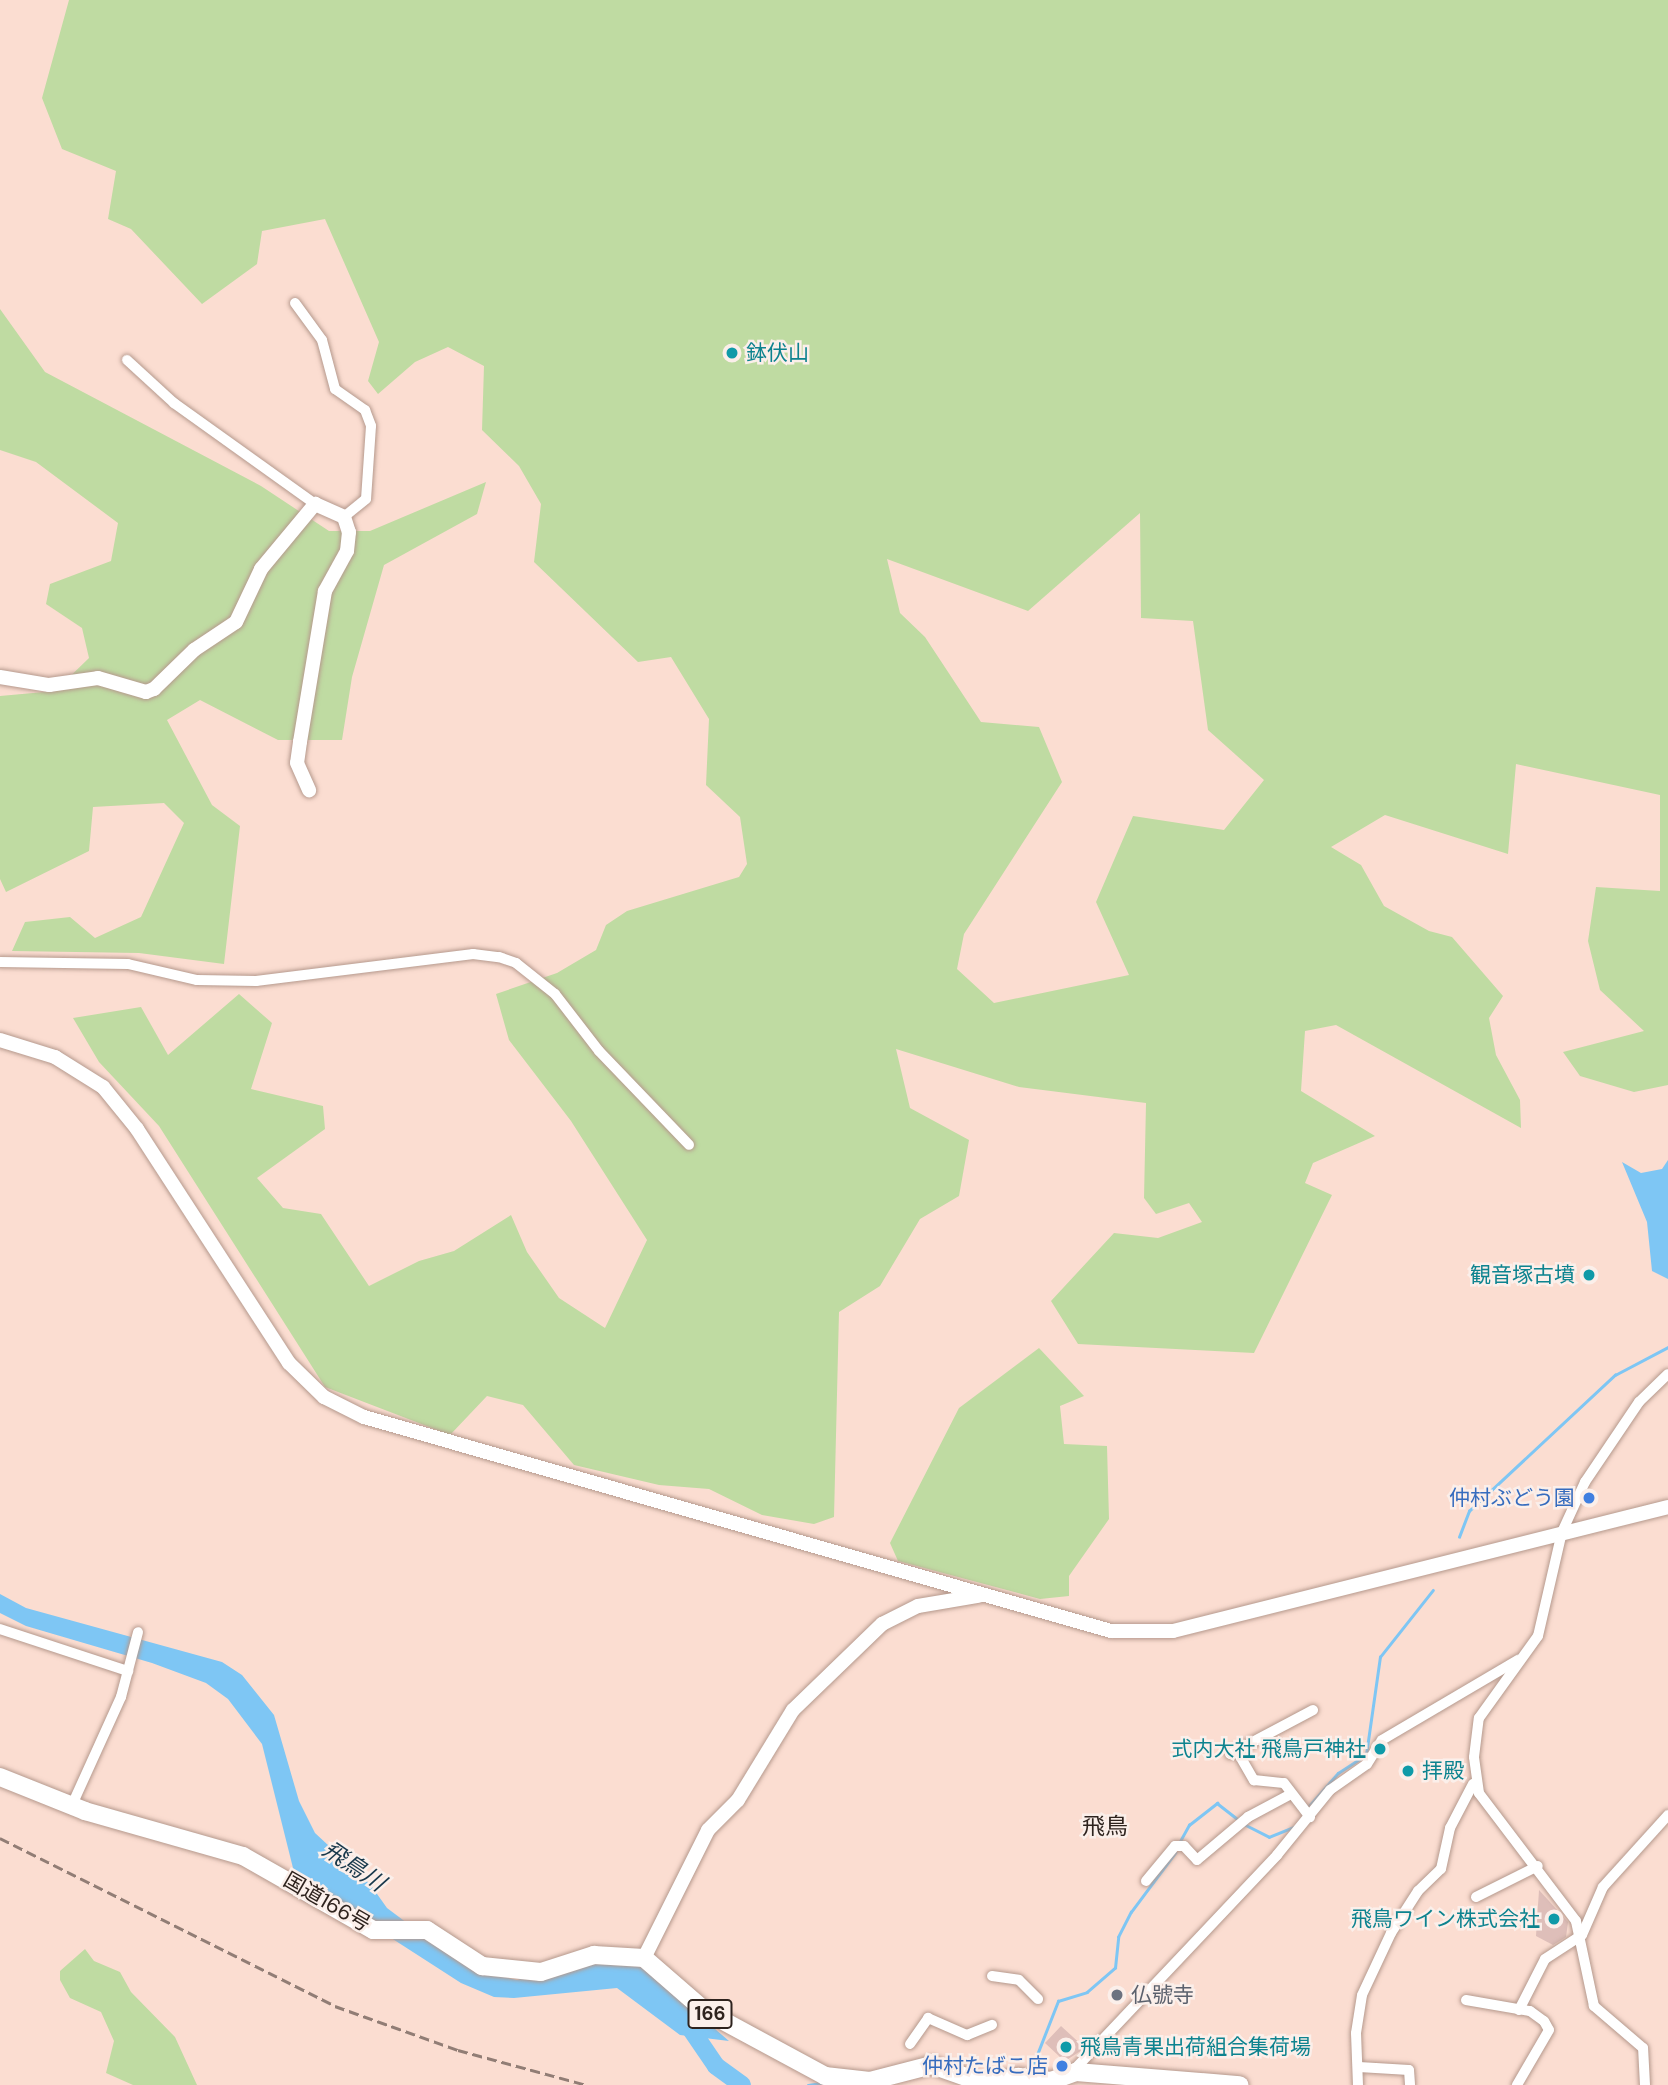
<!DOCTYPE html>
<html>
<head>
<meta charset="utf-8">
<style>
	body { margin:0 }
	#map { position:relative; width:1668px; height:2085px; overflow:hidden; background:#fbddd1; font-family:"DM Sans","Noto Sans JP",sans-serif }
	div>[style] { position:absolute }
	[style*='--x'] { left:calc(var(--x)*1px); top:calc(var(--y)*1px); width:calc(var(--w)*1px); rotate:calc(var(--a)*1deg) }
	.green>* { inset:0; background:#bfdba2 }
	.water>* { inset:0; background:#7ec6f4 }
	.stream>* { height:2.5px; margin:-1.25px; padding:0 1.25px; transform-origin:1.25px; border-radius:1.25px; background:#7ec6f4 }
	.river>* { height:18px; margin:-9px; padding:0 9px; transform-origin:9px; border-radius:9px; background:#7ec6f4 }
	.building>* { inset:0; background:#debeb9 }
	.roads { filter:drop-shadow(0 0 2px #b5998d) drop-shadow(0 0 2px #b5998d) }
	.street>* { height:10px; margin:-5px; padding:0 5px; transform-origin:5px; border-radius:5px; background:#fff }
	.secondary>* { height:14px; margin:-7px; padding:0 7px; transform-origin:7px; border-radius:7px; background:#fff }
	.highway>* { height:18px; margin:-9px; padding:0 9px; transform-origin:9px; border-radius:9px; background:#fff }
	.rail>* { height:2.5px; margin-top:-1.25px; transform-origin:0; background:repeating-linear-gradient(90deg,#917d75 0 10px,transparent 0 15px) }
	.dots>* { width:19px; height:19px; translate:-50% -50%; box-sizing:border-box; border:4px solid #fbefea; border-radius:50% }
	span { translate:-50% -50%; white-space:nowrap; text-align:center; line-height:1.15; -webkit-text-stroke:5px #fbefea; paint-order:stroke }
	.shield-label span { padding:2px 5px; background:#fbefea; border:2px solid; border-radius:5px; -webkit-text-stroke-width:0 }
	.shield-label { font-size:19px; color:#2e231e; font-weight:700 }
	.culture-label { font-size:21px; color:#0d838f }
	.left { translate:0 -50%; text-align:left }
	.right { translate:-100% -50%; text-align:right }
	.shop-label { font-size:21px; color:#366cbe }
	.street-label { font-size:21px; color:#2e231e }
	.worship-label { font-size:21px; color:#5b616d }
	.neighbourhood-label { font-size:23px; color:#2e231e }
	.water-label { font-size:23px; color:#18384b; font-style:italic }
</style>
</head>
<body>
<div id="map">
	<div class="green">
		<div style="clip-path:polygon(evenodd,69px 0,1668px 0,1668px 1085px,1634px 1092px,1580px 1076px,1563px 1052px,1644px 1031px,1600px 990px,1588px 941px,1596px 887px,1660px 891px,1660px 795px,1516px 764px,1508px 854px,1385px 815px,1331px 847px,1361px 865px,1384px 906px,1429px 931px,1452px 937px,1503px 996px,1489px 1018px,1496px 1055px,1520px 1100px,1521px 1128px,1336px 1025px,1305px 1031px,1301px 1091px,1375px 1136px,1313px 1163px,1305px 1183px,1332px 1195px,1254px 1353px,1078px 1344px,1051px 1301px,1114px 1233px,1158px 1238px,1202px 1222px,1189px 1203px,1156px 1214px,1144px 1198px,1146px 1103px,1019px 1087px,896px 1049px,910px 1108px,969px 1140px,959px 1196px,920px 1219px,880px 1286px,839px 1312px,834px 1517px,814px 1524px,762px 1515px,709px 1489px,659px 1485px,574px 1465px,523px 1405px,487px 1396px,450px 1435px,325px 1387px,159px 1126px,99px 1062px,73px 1018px,141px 1007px,168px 1055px,239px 994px,272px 1023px,251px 1089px,323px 1106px,325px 1129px,257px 1178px,283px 1208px,321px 1214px,369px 1286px,419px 1261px,454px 1251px,511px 1215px,527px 1252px,559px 1298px,605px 1328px,647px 1240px,571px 1121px,509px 1040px,496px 994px,557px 973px,596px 950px,606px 925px,627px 911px,739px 877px,747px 864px,740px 817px,706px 785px,709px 719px,671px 657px,638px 662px,534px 562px,541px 504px,519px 466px,482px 430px,484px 366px,448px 347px,415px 362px,378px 394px,368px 381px,379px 342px,325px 219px,262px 231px,257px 264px,202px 304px,131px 229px,108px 219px,116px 171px,62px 149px,42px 98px,69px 0,1140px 513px,1141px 618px,1193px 621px,1208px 730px,1264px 780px,1224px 830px,1133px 816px,1096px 902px,1129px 975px,994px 1003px,957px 969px,964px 934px,1062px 782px,1039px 727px,981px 722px,925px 637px,900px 613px,887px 559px,1028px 611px,1140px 513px)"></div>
		<div style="clip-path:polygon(0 309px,45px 372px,261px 486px,329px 531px,370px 531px,486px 482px,477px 514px,384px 565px,352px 677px,342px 740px,278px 740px,200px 700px,167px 720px,212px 805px,240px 826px,224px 964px,139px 953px,12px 951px,25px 922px,70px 917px,95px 938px,141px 917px,184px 823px,164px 803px,93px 807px,89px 851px,6px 892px,0 879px,0 696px,55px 691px,89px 658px,82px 628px,46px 604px,50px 584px,111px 561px,118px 523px,36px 462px,0 450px)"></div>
		<div style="clip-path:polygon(1039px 1348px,1084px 1396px,1060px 1406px,1064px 1444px,1107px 1446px,1109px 1519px,1069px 1576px,1069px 1596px,1040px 1599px,898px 1561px,890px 1543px,959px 1408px)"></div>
		<div style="clip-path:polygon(85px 1949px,94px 1961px,120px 1972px,131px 1992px,175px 2037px,197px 2085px,133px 2085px,106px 2073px,114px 2041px,101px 2012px,70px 1998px,60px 1980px,60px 1971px)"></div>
	</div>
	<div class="water">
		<div style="clip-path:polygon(1668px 1160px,1668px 1279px,1652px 1271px,1647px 1222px,1622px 1162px,1641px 1173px,1662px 1169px)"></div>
		<div style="clip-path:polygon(0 1594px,26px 1608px,222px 1662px,242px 1675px,274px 1715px,299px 1801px,315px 1833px,370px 1884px,387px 1908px,431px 1941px,483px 1972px,517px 1980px,589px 1961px,640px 1964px,729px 2041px,680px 2035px,617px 1988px,514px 1998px,494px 1997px,461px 1983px,295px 1876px,262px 1744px,228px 1699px,206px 1683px,152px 1663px,26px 1626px,0 1613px)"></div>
	</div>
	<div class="stream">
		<div style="--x:1459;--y:1537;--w:28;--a:-69"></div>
		<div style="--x:1469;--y:1511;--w:200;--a:-43"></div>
		<div style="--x:1615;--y:1375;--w:60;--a:-27.8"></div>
		<div style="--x:1308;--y:1807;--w:45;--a:-48.6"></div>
		<div style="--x:1338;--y:1773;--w:33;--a:-33"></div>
		<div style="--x:1366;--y:1755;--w:99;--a:-81.9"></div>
		<div style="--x:1380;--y:1657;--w:85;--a:-51.7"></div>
		<div style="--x:1244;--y:1824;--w:28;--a:27"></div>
		<div style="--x:1269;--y:1837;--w:27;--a:-22"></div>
		<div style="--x:1179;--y:1843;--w:21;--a:-61"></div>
		<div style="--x:1189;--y:1825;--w:36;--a:-38"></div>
		<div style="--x:1217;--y:1803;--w:28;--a:38"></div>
		<div style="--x:1031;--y:2070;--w:74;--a:-68.6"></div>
		<div style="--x:1058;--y:2001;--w:30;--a:-17"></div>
		<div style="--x:1087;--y:1992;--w:37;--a:-41"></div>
		<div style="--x:1115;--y:1968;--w:31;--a:-84"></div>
		<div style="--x:1118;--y:1937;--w:28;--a:-63"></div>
		<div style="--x:1131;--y:1912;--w:74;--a:-53.3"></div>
		<div style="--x:808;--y:2085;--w:13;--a:-9"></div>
	</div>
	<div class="river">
		<div style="--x:686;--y:2022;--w:53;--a:55.7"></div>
		<div style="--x:716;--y:2066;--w:32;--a:36"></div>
	</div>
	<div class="building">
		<div style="clip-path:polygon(1539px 1890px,1568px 1922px,1566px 1937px,1553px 1945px,1536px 1936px)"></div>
		<div style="clip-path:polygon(1061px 2026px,1085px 2048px,1056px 2067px,1053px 2064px,1060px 2057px,1045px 2043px)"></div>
	</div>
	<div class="roads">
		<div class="street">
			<div style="--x:295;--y:303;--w:46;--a:53.9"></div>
			<div style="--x:322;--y:340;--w:51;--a:75.1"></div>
			<div style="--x:335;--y:389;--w:37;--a:35"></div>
			<div style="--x:365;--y:410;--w:17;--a:69"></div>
			<div style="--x:371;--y:426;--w:73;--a:93.9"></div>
			<div style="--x:366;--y:499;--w:28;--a:141"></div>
			<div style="--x:127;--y:360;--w:64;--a:42.5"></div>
			<div style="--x:174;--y:403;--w:173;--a:35.6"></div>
			<div style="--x:0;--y:962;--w:128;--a:0.9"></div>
			<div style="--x:128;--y:964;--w:71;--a:13.1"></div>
			<div style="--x:197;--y:980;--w:59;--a:1"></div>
			<div style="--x:256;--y:981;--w:219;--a:-7.1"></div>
			<div style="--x:473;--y:954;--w:26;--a:7"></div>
			<div style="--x:499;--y:957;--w:18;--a:19"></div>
			<div style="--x:516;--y:963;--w:50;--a:38.5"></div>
			<div style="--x:555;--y:994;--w:72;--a:52.3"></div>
			<div style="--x:599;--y:1051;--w:130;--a:46.2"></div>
			<div style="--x:0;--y:1629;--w:135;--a:18.2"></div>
			<div style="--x:1237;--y:1751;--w:34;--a:60"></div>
			<div style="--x:1254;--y:1780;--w:30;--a:6"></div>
			<div style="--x:1284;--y:1783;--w:43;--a:52.6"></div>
			<div style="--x:1230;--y:1754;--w:94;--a:-27.9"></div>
			<div style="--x:72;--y:1805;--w:119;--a:-65.6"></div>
			<div style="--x:121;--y:1697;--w:67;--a:-75.3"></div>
			<div style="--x:1146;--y:1881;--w:45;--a:-50.4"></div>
			<div style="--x:1175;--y:1846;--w:9;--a:0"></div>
			<div style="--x:1184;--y:1846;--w:19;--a:47"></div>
			<div style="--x:1197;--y:1860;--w:67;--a:-40.1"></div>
			<div style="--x:1248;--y:1817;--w:49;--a:-28.1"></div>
			<div style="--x:1476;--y:1897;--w:69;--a:-26.6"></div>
			<div style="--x:992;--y:1976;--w:27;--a:8"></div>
			<div style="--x:1019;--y:1980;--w:27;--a:45"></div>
			<div style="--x:1466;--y:2000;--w:65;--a:9.8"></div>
			<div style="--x:1530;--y:2011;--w:17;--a:36"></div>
			<div style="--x:1544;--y:2021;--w:10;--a:61"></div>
			<div style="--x:1549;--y:2030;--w:64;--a:120.2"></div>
			<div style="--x:1519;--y:2010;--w:57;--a:-63"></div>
			<div style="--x:1545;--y:1959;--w:44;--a:-33"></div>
			<div style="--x:1582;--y:1935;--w:52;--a:-66.4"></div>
			<div style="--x:1603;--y:1887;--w:97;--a:-47.9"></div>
			<div style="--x:910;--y:2044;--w:32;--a:-55"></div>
			<div style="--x:928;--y:2018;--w:43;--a:23.6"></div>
			<div style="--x:967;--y:2035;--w:27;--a:-22"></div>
			<div style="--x:1359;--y:2067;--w:50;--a:3.4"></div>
			<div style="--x:1409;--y:2070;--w:15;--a:86"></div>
			<div style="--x:1072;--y:2072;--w:299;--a:-46.6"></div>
			<div style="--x:1277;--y:1855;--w:84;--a:-50.8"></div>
			<div style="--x:1330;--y:1790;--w:45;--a:-35.1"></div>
			<div style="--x:1367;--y:1764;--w:28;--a:-58"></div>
			<div style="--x:1382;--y:1740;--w:158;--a:-30.5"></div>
			<div style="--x:1358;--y:2085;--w:52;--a:-92.2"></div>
			<div style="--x:1356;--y:2033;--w:38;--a:-81"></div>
			<div style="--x:1362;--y:1995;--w:68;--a:-64.9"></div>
			<div style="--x:1391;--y:1933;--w:50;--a:-57.3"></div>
			<div style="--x:1418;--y:1891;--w:32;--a:-44"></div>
			<div style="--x:1441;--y:1869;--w:42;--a:-77.6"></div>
			<div style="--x:1450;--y:1828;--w:50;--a:-62.4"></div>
			<div style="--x:1645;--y:2085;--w:37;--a:-93"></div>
			<div style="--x:1643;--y:2048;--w:65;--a:-139.4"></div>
			<div style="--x:1594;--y:2006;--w:87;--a:-102"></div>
			<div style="--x:1576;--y:1921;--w:161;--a:-127.2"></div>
			<div style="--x:1479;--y:1793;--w:36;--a:-98"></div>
			<div style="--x:1474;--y:1757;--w:39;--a:-83"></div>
			<div style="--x:1479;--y:1718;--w:101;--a:-54.3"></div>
			<div style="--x:1538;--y:1636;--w:107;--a:-77"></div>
			<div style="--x:1562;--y:1532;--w:55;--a:-65.3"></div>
			<div style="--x:1585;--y:1482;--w:97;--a:-56"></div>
			<div style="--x:1639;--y:1402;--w:40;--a:-44"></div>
		</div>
		<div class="secondary">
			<div style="--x:0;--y:677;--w:50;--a:9.3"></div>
			<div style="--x:49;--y:685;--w:49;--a:-8.1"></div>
			<div style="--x:98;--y:678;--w:50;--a:16.3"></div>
			<div style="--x:146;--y:692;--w:9;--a:-21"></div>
			<div style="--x:154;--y:689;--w:56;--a:-44.3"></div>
			<div style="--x:194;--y:650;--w:50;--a:-33.7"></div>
			<div style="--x:236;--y:622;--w:59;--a:-64.7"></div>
			<div style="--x:261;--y:569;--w:85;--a:-50.3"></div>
			<div style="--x:315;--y:504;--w:32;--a:24"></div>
			<div style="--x:344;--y:517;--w:16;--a:72"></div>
			<div style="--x:349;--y:532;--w:19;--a:96"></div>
			<div style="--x:347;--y:551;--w:46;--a:118.8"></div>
			<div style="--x:325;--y:591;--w:153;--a:99.4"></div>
			<div style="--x:300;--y:742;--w:21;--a:98"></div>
			<div style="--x:297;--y:763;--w:30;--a:66"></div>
			<div style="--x:0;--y:1040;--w:58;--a:17.2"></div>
			<div style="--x:55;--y:1057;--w:57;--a:32"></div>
			<div style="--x:103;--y:1087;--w:54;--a:51"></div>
			<div style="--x:137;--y:1129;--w:279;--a:57"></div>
			<div style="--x:289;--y:1363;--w:49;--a:44.2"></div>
			<div style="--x:324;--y:1397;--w:45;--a:26.6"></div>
			<div style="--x:364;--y:1417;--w:777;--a:15.99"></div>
			<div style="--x:1111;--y:1631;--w:62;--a:0"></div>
			<div style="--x:1173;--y:1631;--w:510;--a:-14.06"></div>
			<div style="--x:644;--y:1958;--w:143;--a:-63.4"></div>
			<div style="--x:708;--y:1830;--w:42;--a:-45"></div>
			<div style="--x:738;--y:1800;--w:105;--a:-58.6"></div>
			<div style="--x:793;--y:1710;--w:124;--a:-44"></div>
			<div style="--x:882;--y:1624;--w:40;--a:-26.6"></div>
			<div style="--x:918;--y:1606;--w:61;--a:-9.5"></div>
		</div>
		<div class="highway">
			<div style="--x:0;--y:1777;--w:92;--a:21.8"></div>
			<div style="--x:85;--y:1811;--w:164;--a:15.9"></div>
			<div style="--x:243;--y:1856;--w:150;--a:29.6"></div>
			<div style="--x:373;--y:1930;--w:54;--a:0"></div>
			<div style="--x:427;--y:1930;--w:66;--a:33.2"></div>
			<div style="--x:482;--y:1966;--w:59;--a:5.8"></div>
			<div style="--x:541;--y:1972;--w:56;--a:-17.8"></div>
			<div style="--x:594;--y:1955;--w:50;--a:3.4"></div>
			<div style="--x:644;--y:1958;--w:81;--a:41"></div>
			<div style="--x:705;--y:2011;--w:136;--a:28.4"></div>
			<div style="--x:825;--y:2076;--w:45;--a:6.3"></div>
			<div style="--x:870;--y:2081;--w:64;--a:-14.5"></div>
			<div style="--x:932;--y:2065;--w:54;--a:19.4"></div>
			<div style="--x:983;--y:2083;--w:36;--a:-10"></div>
			<div style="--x:1018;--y:2077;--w:33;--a:7"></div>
			<div style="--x:1051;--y:2081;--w:27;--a:-20"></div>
			<div style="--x:1076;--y:2072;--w:164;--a:4.6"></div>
		</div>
	</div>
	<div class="rail">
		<div style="--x:0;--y:1838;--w:375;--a:26.6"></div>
		<div style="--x:335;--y:2006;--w:131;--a:19.7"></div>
		<div style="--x:458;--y:2050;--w:134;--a:15.2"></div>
	</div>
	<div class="dots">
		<div style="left:732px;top:353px;background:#0f9aa8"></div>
		<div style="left:1589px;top:1275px;background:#0f9aa8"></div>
		<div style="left:1589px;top:1498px;background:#3f7fe0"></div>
		<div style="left:1380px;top:1749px;background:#0f9aa8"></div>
		<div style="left:1408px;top:1771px;background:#0f9aa8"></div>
		<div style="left:1554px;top:1919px;background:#0f9aa8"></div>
		<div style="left:1117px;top:1995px;background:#6b7280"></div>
		<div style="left:1066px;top:2047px;background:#0f9aa8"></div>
		<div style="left:1062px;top:2066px;background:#3f7fe0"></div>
	</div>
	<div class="shield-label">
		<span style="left:710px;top:2014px">166</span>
	</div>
	<div class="culture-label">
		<span class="left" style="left:746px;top:353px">鉢伏山</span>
		<span class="right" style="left:1575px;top:1275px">観音塚古墳</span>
		<span class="right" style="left:1366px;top:1749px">式内大社 飛鳥戸神社</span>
		<span class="left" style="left:1422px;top:1771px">拝殿</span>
		<span class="right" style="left:1540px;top:1919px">飛鳥ワイン株式会社</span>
		<span class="left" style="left:1080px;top:2047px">飛鳥青果出荷組合集荷場</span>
	</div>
	<div class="shop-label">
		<span class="right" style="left:1575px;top:1498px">仲村ぶどう園</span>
		<span class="right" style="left:1048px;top:2066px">仲村たばこ店</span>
	</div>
	<div class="street-label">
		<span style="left:327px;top:1902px;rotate:30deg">国道166号</span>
	</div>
	<div class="worship-label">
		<span class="left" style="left:1131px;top:1995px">仏號寺</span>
	</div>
	<div class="neighbourhood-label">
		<span style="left:1105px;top:1826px">飛鳥</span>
	</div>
	<div class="water-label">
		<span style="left:354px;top:1866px;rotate:34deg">飛鳥川</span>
	</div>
</div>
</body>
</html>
